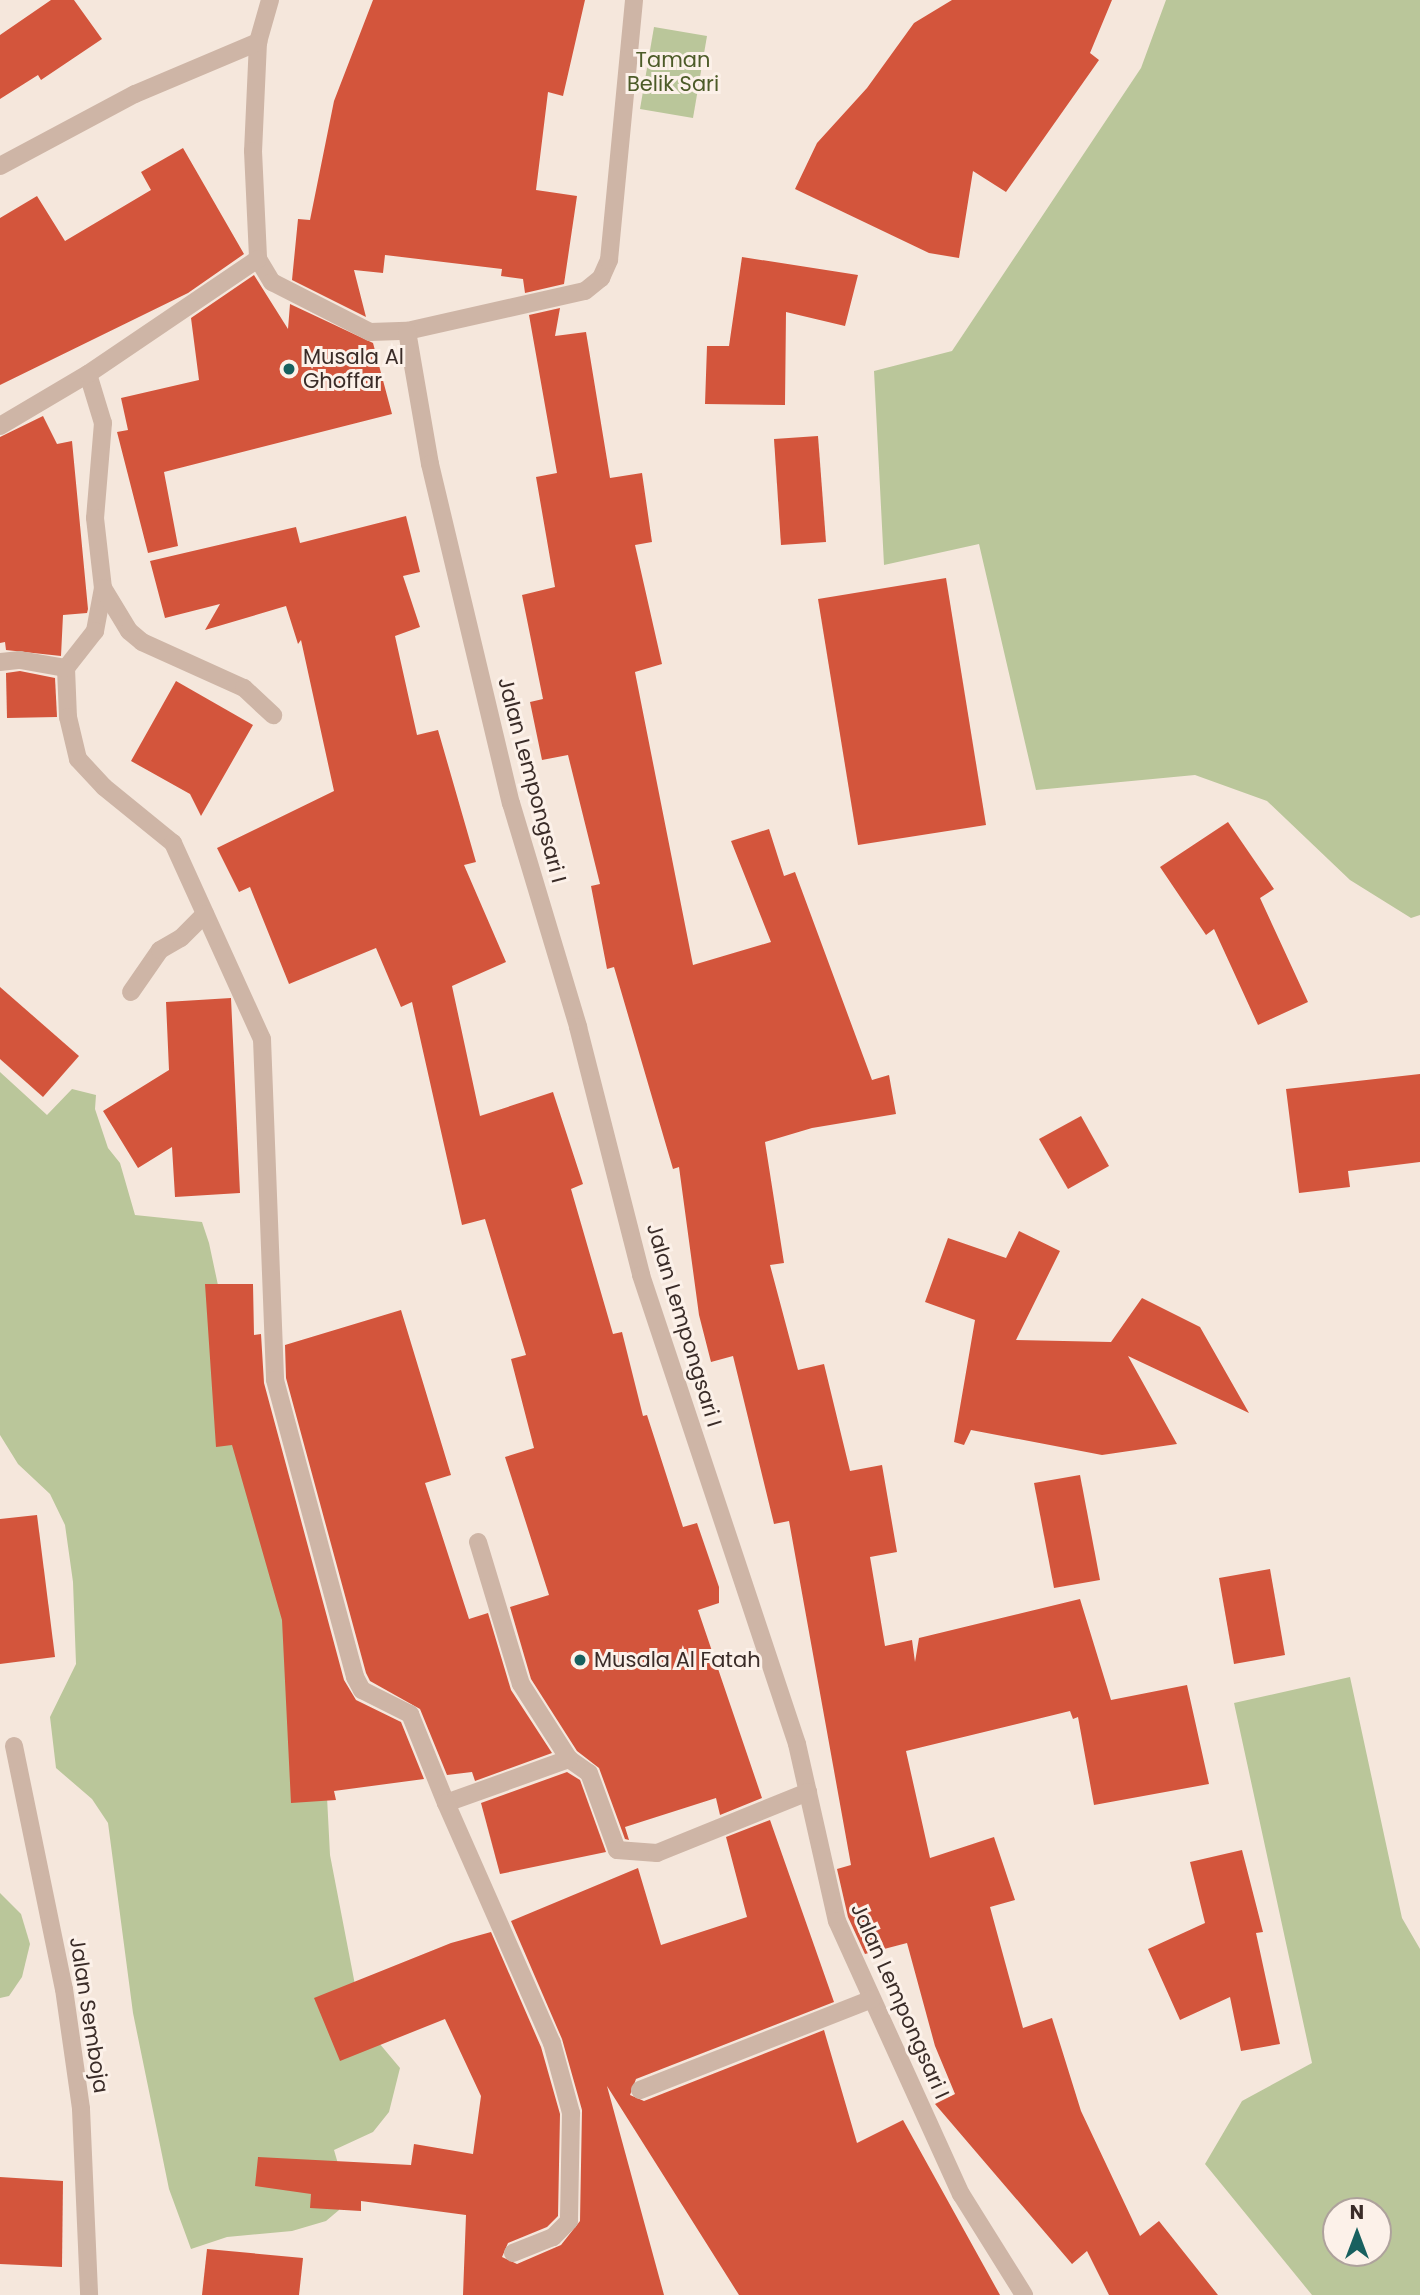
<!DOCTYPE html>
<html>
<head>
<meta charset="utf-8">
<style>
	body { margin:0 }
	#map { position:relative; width:1420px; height:2295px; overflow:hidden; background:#f5e7dc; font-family:Poppins,sans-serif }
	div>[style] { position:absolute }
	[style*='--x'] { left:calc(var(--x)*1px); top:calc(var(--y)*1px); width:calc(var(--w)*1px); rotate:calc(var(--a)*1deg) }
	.green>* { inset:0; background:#bac69a }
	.building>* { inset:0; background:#d3553c }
	.minor>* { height:18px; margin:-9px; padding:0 9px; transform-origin:9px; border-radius:9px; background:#ceb5a6 }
	.dots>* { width:19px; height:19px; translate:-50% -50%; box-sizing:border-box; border:4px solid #fcf1e9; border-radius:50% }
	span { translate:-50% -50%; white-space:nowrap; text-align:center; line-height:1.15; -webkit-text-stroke:6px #fcf1e9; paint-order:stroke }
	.park-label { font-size:21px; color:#4c5b28 }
	.poi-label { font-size:21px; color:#3a2c28 }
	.left { translate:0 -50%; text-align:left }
	.street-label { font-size:21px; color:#3a2c28 }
	.north { position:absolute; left:1322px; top:2197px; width:70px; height:70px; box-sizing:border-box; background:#fcf1e9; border:2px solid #aea29c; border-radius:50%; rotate:0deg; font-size:19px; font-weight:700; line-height:28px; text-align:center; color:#3a2c28 }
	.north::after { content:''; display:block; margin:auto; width:24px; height:32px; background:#18605f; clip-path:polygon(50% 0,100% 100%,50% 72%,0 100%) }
</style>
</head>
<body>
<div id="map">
	<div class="green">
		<div style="clip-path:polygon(1166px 0,1420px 0,1420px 915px,1411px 918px,1350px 880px,1267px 801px,1195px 775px,1036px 790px,979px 544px,884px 565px,874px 371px,952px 351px,1141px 68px)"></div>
		<div style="clip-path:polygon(654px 27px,707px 36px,693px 118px,640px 109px)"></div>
		<div style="clip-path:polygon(0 1072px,47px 1115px,72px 1089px,96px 1095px,95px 1109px,108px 1148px,120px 1163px,135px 1215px,202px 1222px,209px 1243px,327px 1797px,330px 1855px,356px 1990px,379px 2043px,400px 2068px,389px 2112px,373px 2132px,334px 2150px,343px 2181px,339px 2210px,326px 2221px,292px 2231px,227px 2237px,191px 2249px,169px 2189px,133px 2013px,108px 1823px,92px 1799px,56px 1768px,50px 1717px,76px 1664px,73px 1582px,65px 1525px,50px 1494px,18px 1464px,0 1435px)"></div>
		<div style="clip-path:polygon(evenodd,1350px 1677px,1402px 1918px,1420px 1949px,1420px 2295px,1312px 2295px,1205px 2164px,1242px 2101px,1312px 2063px,1234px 1703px,1350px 1677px,1336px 2211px,1378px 2211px,1378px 2253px,1336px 2253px,1336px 2211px)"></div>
		<div style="clip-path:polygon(0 1893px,21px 1914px,30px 1944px,22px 1977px,9px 1996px,0 1998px)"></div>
	</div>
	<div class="building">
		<div style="clip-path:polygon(51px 0,74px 0,102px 39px,41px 80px,38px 75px,0 99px,0 35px)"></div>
		<div style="clip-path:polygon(373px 0,585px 0,563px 96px,548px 92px,536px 190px,577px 196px,564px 284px,525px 293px,523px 279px,501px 276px,502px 269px,385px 255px,383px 273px,354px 270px,366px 317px,292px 280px,298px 219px,310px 220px,334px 101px)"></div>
		<div style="clip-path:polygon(952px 0,1112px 0,1090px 53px,1099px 60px,1006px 192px,973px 171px,959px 258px,929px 253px,795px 189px,817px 143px,867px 88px,914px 23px)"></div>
		<div style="clip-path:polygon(183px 148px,244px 254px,188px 293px,0 385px,0 218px,37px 196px,65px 241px,151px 190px,141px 172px)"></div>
		<div style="clip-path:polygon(742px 257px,858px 275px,845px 326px,786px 312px,785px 405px,705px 404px,707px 346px,729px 346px)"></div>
		<div style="clip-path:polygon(254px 275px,288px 329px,290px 304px,373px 343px,392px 414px,164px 472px,178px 546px,148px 553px,117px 432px,128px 430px,121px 398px,199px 380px,191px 318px)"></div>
		<div style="clip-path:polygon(560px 308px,555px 336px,586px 332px,610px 478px,642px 473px,652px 542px,635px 545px,662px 664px,635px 672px,693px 965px,771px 942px,731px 841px,769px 829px,784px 876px,795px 872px,872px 1080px,889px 1075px,896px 1114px,812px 1128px,765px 1142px,784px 1263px,770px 1265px,798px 1370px,824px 1364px,850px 1471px,882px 1465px,897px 1552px,870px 1557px,885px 1646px,912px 1640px,915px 1662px,919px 1638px,1080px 1599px,1111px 1700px,1187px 1685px,1209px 1784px,1094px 1805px,1078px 1717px,1073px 1719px,1070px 1711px,906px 1751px,930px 1858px,994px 1837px,1015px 1900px,990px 1907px,1023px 2028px,1052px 2018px,1081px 2111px,1140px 2236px,1159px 2221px,1218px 2295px,1109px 2295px,1087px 2251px,1072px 2264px,935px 2104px,955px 2094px,935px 2046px,907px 1943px,865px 1954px,848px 1917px,837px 1869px,851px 1865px,789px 1521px,774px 1524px,733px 1356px,711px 1362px,699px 1315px,679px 1167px,673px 1169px,614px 967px,607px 969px,591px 886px,600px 884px,568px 755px,542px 760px,530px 702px,543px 699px,522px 595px,555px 587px,536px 477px,557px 473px,529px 315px)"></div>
		<div style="clip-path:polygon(43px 416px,57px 444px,72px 441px,88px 609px,87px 613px,63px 615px,61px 656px,6px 650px,5px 642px,0 643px,0 437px)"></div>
		<div style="clip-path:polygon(818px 436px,826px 542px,781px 545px,774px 439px)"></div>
		<div style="clip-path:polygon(406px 516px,420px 572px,403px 576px,420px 627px,395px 636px,417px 735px,438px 730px,476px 862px,464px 865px,506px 962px,452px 986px,480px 1116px,553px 1092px,583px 1184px,571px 1189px,613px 1334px,622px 1332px,643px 1416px,647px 1415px,683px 1527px,697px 1523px,719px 1587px,719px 1603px,698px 1610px,762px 1798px,720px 1815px,716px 1798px,625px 1827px,629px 1840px,625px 1839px,599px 1768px,577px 1751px,531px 1679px,510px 1607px,549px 1595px,505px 1457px,534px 1448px,511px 1359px,526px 1355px,485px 1219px,462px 1225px,412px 1002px,401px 1007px,376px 948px,289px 984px,250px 887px,239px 892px,217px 848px,334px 791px,301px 640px,298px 644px,286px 606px,205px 630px,220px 604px,165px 618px,150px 561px,296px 527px,300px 543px)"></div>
		<div style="clip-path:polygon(946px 578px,986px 825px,858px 845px,818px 599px)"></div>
		<div style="clip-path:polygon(20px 671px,55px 678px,57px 717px,7px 718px,6px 673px)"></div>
		<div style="clip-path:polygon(176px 681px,253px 725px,201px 816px,190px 794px,131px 761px)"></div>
		<div style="clip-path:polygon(1228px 822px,1274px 889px,1260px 898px,1308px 1002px,1258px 1025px,1214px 929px,1206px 935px,1160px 867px)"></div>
		<div style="clip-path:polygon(0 987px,79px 1056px,43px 1097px,0 1059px)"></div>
		<div style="clip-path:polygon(231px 998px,240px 1193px,175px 1197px,172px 1147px,138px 1168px,103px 1111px,169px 1070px,166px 1002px)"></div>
		<div style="clip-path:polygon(1420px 1074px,1420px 1162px,1348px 1171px,1350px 1187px,1299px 1193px,1286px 1089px)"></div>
		<div style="clip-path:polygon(1081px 1116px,1109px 1166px,1068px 1189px,1039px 1139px)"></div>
		<div style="clip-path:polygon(1019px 1231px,1060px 1251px,1016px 1340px,1111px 1342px,1142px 1298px,1200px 1327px,1249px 1413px,1128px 1356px,1177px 1444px,1102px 1455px,971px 1430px,964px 1445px,954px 1442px,975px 1320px,925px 1302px,948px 1238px,1006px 1258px)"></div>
		<div style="clip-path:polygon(205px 1284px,253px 1284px,254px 1335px,261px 1334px,264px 1383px,344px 1680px,356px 1700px,401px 1722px,424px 1779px,334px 1791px,336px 1800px,291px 1803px,282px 1620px,232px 1445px,216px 1447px)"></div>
		<div style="clip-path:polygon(401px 1310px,451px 1475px,425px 1483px,469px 1619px,488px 1613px,511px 1690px,552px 1753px,475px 1781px,472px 1772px,447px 1775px,420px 1709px,370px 1681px,366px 1673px,286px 1378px,285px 1345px)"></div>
		<div style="clip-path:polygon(1080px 1475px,1100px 1580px,1054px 1588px,1034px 1483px)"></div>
		<div style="clip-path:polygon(37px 1515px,55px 1657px,0 1664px,0 1519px)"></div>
		<div style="clip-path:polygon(1270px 1569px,1285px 1655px,1234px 1664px,1219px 1578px)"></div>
		<div style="clip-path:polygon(567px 1772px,580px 1780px,606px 1852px,500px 1874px,481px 1803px)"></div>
		<div style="clip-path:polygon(770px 1820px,834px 2002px,636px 2079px,630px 2095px,644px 2101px,824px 2030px,857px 2143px,903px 2120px,1000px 2295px,739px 2295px,607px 2086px,664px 2295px,463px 2295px,466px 2215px,361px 2201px,361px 2211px,310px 2208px,311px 2194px,255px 2186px,258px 2157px,411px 2165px,414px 2144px,473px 2154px,481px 2096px,445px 2019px,340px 2061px,314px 1998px,451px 1943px,491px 1932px,541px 2047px,560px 2114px,558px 2216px,547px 2227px,508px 2243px,502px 2257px,517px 2264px,561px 2245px,580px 2221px,582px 2110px,562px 2039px,511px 1921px,638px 1868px,661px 1945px,747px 1917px,726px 1837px)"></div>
		<div style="clip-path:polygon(1242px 1850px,1263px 1932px,1256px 1933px,1280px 2044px,1241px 2051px,1230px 1997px,1180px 2020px,1148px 1949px,1205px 1923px,1190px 1862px)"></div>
		<div style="clip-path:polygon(0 2177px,63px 2181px,62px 2267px,0 2264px)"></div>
		<div style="clip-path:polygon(207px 2249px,303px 2258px,299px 2295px,202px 2295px)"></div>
	</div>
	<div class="minor">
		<div style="--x:270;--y:0;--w:44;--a:105.9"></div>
		<div style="--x:258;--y:42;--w:109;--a:92.6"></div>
		<div style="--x:253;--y:151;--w:108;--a:87.3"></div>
		<div style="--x:258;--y:259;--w:27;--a:59"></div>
		<div style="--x:272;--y:282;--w:110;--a:27"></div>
		<div style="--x:370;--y:332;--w:37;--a:-2"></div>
		<div style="--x:407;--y:331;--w:182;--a:-12.7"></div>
		<div style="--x:585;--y:291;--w:21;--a:-39"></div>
		<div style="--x:601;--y:278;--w:20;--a:-66"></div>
		<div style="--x:609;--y:260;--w:261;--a:-84.5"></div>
		<div style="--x:0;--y:166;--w:153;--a:-28.1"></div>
		<div style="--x:135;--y:94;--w:134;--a:-22.9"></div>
		<div style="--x:407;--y:331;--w:135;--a:80.2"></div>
		<div style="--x:430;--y:464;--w:349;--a:76.6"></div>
		<div style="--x:511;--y:803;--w:234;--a:73.3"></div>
		<div style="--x:578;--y:1027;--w:256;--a:75.7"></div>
		<div style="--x:641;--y:1275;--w:494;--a:71.6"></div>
		<div style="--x:797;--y:1744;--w:181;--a:77.3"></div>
		<div style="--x:837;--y:1921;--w:300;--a:65.6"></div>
		<div style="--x:961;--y:2194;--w:119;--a:58"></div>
		<div style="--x:88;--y:374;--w:51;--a:73"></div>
		<div style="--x:103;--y:423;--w:95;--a:94.8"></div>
		<div style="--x:95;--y:518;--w:70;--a:83.5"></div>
		<div style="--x:103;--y:588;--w:44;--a:100.5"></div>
		<div style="--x:95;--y:631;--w:47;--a:128.1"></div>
		<div style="--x:66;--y:668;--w:49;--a:87.7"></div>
		<div style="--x:68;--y:717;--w:43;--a:76.6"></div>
		<div style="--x:78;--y:759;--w:38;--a:47"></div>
		<div style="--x:104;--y:787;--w:89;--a:39.1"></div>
		<div style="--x:173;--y:843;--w:215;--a:65.6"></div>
		<div style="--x:262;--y:1039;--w:341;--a:87.8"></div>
		<div style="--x:275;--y:1380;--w:308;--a:74.9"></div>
		<div style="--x:355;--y:1677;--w:15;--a:62"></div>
		<div style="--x:362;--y:1690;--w:54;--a:26.6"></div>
		<div style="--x:410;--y:1714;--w:96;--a:68"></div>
		<div style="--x:446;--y:1803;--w:131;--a:-19.7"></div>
		<div style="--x:569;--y:1759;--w:24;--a:35"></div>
		<div style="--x:589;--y:1773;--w:82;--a:70"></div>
		<div style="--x:617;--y:1850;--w:40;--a:4.3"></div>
		<div style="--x:657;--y:1853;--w:163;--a:-22"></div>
		<div style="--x:0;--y:426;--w:102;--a:-30.6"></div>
		<div style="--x:88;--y:374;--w:205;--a:-34.1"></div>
		<div style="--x:103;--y:588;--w:50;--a:58.8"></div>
		<div style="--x:129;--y:631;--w:17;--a:40"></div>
		<div style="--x:142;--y:642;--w:112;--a:24.3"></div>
		<div style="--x:244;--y:688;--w:40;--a:43"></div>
		<div style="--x:0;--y:662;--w:20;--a:-6"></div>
		<div style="--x:20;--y:660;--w:47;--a:9.9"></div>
		<div style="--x:131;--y:992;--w:51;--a:-55.4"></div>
		<div style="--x:160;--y:950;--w:24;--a:-30"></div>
		<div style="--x:181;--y:938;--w:34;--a:-45"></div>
		<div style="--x:478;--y:1542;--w:148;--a:73.2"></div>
		<div style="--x:521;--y:1684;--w:89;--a:57.4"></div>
		<div style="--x:14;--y:1746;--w:248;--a:78.4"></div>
		<div style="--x:64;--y:1989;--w:121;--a:81.9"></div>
		<div style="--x:81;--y:2109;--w:186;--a:87.5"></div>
		<div style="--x:446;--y:1803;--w:262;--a:66.2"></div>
		<div style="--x:552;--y:2043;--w:73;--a:74.8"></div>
		<div style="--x:571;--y:2113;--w:108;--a:91.1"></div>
		<div style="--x:569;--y:2221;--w:23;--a:135"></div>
		<div style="--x:553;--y:2237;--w:43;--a:158.2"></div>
		<div style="--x:640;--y:2090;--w:249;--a:-21.4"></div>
	</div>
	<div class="dots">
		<div style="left:289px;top:369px;background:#18605f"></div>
		<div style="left:580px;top:1660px;background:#18605f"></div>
	</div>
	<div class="park-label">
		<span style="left:673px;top:72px">Taman<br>Belik Sari</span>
	</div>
	<div class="poi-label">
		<span class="left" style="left:303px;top:369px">Musala Al<br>Ghoffar</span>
		<span class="left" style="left:594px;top:1660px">Musala Al Fatah</span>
	</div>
	<div class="street-label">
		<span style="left:532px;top:780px;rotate:75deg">Jalan Lempongsari I</span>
		<span style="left:684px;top:1325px;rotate:73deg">Jalan Lempongsari I</span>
		<span style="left:900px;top:2001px;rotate:66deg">Jalan Lempongsari I</span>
		<span style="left:89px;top:2015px;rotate:81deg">Jalan Semboja</span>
	</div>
	<div class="north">N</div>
</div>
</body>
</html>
